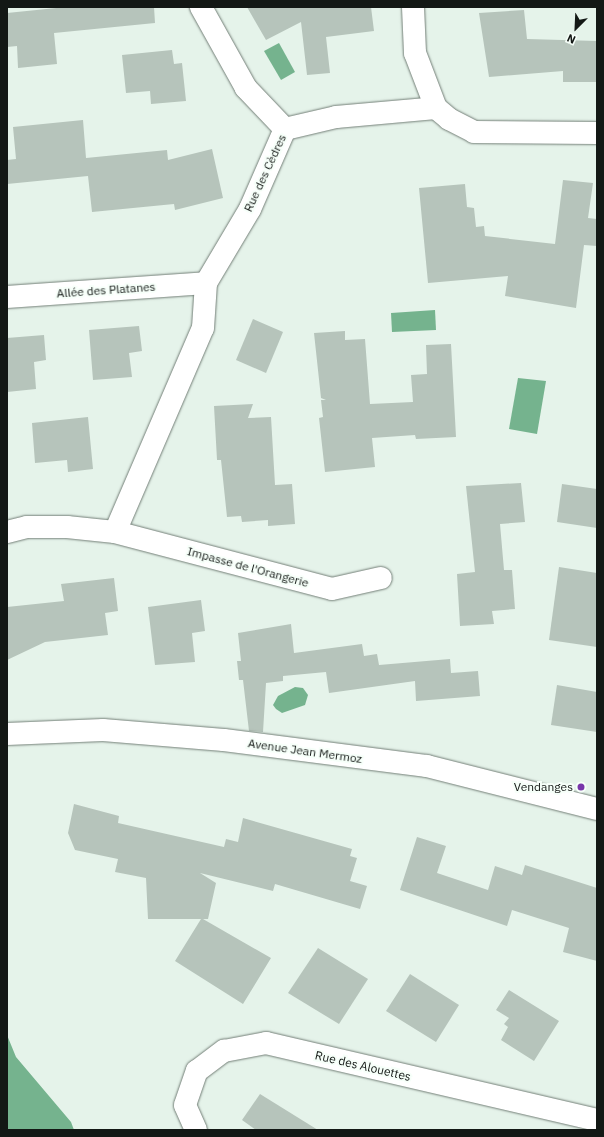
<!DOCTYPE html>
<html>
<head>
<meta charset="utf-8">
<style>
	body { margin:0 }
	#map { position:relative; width:604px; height:1137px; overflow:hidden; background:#e5f3ea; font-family:"IBM Plex Sans",sans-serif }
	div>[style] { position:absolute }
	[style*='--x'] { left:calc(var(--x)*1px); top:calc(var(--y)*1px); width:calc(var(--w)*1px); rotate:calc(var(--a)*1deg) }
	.water>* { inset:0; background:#75b38e }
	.building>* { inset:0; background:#b6c4bb }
	.roads { filter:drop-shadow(0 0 1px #737f77) drop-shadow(0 0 1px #737f77) }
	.minor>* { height:22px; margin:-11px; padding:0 11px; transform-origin:11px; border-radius:11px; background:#fff }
	.tertiary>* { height:22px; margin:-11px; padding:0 11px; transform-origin:11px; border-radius:11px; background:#fff }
	.dots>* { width:11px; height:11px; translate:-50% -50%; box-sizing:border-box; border:2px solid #f6fff9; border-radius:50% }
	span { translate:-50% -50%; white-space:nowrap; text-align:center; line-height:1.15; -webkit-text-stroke:4px #f6fff9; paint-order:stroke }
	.street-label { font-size:12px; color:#131815 }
	.poi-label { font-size:12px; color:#131815 }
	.right { translate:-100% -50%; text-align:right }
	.frame { position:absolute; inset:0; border:8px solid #131815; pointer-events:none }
	.north { position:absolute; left:556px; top:8px; width:40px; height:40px; -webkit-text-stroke:3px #f6fff9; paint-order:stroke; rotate:204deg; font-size:11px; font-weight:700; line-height:16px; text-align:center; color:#131815 }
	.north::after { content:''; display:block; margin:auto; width:14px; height:18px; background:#131815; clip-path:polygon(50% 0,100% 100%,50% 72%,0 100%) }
</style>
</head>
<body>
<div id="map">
	<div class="water">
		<div style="clip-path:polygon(279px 43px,295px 72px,281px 80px,264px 51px)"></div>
		<div style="clip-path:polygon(435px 310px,436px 330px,392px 332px,391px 313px)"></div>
		<div style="clip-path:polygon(518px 378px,546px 381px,537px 434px,509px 429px)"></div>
		<div style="clip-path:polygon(295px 687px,303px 688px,308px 695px,305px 705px,282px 713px,276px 709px,273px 705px,278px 696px)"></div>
		<div style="clip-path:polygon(7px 1035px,16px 1057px,71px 1122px,74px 1130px,7px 1130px)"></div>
	</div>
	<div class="building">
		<div style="clip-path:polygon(66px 7px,154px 7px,155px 23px,54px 33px,57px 64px,18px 68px,17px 46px,7px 47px,7px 13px)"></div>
		<div style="clip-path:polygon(247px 7px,371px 7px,374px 31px,326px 37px,330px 73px,307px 75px,301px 22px,266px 40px)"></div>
		<div style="clip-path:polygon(524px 10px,527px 39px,597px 41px,597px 82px,563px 82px,563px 71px,489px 77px,479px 13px)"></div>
		<div style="clip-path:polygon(172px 50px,174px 64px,182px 63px,186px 101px,151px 104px,150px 91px,126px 93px,122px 55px)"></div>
		<div style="clip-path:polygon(83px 120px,86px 158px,167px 150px,168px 160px,212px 149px,223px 198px,175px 210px,174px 204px,92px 212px,88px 176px,7px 184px,7px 160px,16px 159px,13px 127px)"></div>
		<div style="clip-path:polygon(563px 180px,593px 183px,588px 218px,597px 219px,597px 246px,584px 245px,576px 308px,505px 296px,508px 276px,428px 283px,419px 188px,465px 184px,467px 207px,474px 208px,476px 227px,484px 226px,485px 236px,555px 244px)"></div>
		<div style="clip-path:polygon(253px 319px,283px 332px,266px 373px,236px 360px)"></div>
		<div style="clip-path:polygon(139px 326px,142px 351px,129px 353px,132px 377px,93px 380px,89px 330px)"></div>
		<div style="clip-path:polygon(345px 331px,345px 340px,365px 339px,370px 404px,413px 402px,411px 375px,427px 374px,426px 345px,451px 344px,456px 437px,416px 439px,415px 435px,372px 438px,375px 467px,325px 472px,319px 418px,323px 417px,321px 400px,326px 400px,321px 398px,314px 333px)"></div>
		<div style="clip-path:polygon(44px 335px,46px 360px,34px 362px,36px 389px,7px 392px,7px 338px)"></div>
		<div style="clip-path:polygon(253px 404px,248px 418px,271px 417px,275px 485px,292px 484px,295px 524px,268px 526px,268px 520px,242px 522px,241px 516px,227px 517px,221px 460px,217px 460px,214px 406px)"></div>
		<div style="clip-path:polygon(88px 417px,93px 469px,68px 472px,67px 460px,35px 463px,32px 423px)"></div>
		<div style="clip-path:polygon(521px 483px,525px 522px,500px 524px,504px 570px,512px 570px,515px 609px,492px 611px,494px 624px,460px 626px,457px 574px,475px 572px,466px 486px)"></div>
		<div style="clip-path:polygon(562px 484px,597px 489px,597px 528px,557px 522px)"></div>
		<div style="clip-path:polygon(559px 567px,597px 573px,597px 647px,549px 640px)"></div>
		<div style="clip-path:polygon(114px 578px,118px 611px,105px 613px,108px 635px,45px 642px,7px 660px,7px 607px,64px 601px,61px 584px)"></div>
		<div style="clip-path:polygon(201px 600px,205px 631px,192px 633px,195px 662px,155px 665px,148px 607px)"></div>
		<div style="clip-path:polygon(291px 624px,294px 653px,362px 644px,364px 656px,377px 654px,379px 665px,450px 659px,451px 673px,478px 671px,480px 696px,416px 701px,415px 681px,329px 693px,326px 672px,283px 676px,283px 681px,266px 683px,263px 732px,249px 731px,243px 680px,239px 680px,237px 661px,241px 661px,238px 633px)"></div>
		<div style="clip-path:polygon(557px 685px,597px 692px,597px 732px,551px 725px)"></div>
		<div style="clip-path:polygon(74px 804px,119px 816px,118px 823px,224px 847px,226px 839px,238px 842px,243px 818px,352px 849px,350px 856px,357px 858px,350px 881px,367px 886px,360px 909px,275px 884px,273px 891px,200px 873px,216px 883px,208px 919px,203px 919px,271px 958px,243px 1004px,175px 961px,201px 919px,148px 919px,146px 878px,115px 872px,118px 859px,75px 850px,68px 833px)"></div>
		<div style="clip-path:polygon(417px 837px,446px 846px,437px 873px,488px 890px,495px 866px,522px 875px,525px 865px,597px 888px,597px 961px,563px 952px,569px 928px,512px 910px,507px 926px,400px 890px)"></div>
		<div style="clip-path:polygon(318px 948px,368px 979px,339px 1024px,288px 993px)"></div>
		<div style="clip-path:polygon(410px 974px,459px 1005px,436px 1042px,386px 1011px)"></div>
		<div style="clip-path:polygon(509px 990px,559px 1021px,534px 1061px,501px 1040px,508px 1027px,504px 1024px,509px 1018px,496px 1010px)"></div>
		<div style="clip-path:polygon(260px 1094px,318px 1130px,256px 1130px,242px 1120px)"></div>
	</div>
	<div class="roads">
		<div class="minor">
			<div style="--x:413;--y:7;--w:46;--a:87.5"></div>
			<div style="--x:415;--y:53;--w:59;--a:69.1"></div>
			<div style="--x:436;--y:108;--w:17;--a:40"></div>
			<div style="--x:449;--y:119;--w:28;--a:27"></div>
			<div style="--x:474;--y:132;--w:123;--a:0.5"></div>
			<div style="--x:285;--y:129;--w:52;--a:-13.2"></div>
			<div style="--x:336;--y:117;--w:100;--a:-5.1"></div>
			<div style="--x:7;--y:297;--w:199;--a:-4"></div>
			<div style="--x:7;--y:532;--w:21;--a:-14"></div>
			<div style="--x:27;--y:527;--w:40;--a:0"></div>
			<div style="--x:67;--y:527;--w:48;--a:5.9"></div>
			<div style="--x:115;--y:532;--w:224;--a:14.7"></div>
			<div style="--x:332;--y:589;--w:50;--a:-12.7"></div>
			<div style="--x:115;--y:532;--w:222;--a:-66.7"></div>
			<div style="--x:203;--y:328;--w:45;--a:-86.2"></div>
			<div style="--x:206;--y:283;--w:86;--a:-59.3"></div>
			<div style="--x:250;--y:209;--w:87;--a:-66.4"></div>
			<div style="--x:285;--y:129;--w:57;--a:-133.6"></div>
			<div style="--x:246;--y:88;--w:93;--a:-119.1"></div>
			<div style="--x:196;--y:1130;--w:27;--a:-114"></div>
			<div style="--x:185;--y:1105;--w:36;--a:-71"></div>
			<div style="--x:197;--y:1071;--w:34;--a:-37"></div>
			<div style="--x:224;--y:1051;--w:43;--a:-10.8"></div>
			<div style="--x:266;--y:1043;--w:340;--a:13.1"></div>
		</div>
		<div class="tertiary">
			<div style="--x:7;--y:734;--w:96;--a:-2.4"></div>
			<div style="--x:103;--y:730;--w:121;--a:4.7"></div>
			<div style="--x:224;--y:740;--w:205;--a:7.3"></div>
			<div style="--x:427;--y:766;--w:175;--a:14.2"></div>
		</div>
	</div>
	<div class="dots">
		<div style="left:581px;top:787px;background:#7836aa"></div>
	</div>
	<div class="street-label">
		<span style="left:265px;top:173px;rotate:-65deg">Rue des Cèdres</span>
		<span style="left:106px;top:290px;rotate:-4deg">Allée des Platanes</span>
		<span style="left:248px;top:567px;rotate:15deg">Impasse de l'Orangerie</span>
		<span style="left:305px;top:751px;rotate:8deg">Avenue Jean Mermoz</span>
		<span style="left:363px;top:1066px;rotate:13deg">Rue des Alouettes</span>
	</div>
	<div class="poi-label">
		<span class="right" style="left:573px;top:787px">Vendanges</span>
	</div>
	<div class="frame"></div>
	<div class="north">N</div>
</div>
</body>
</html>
